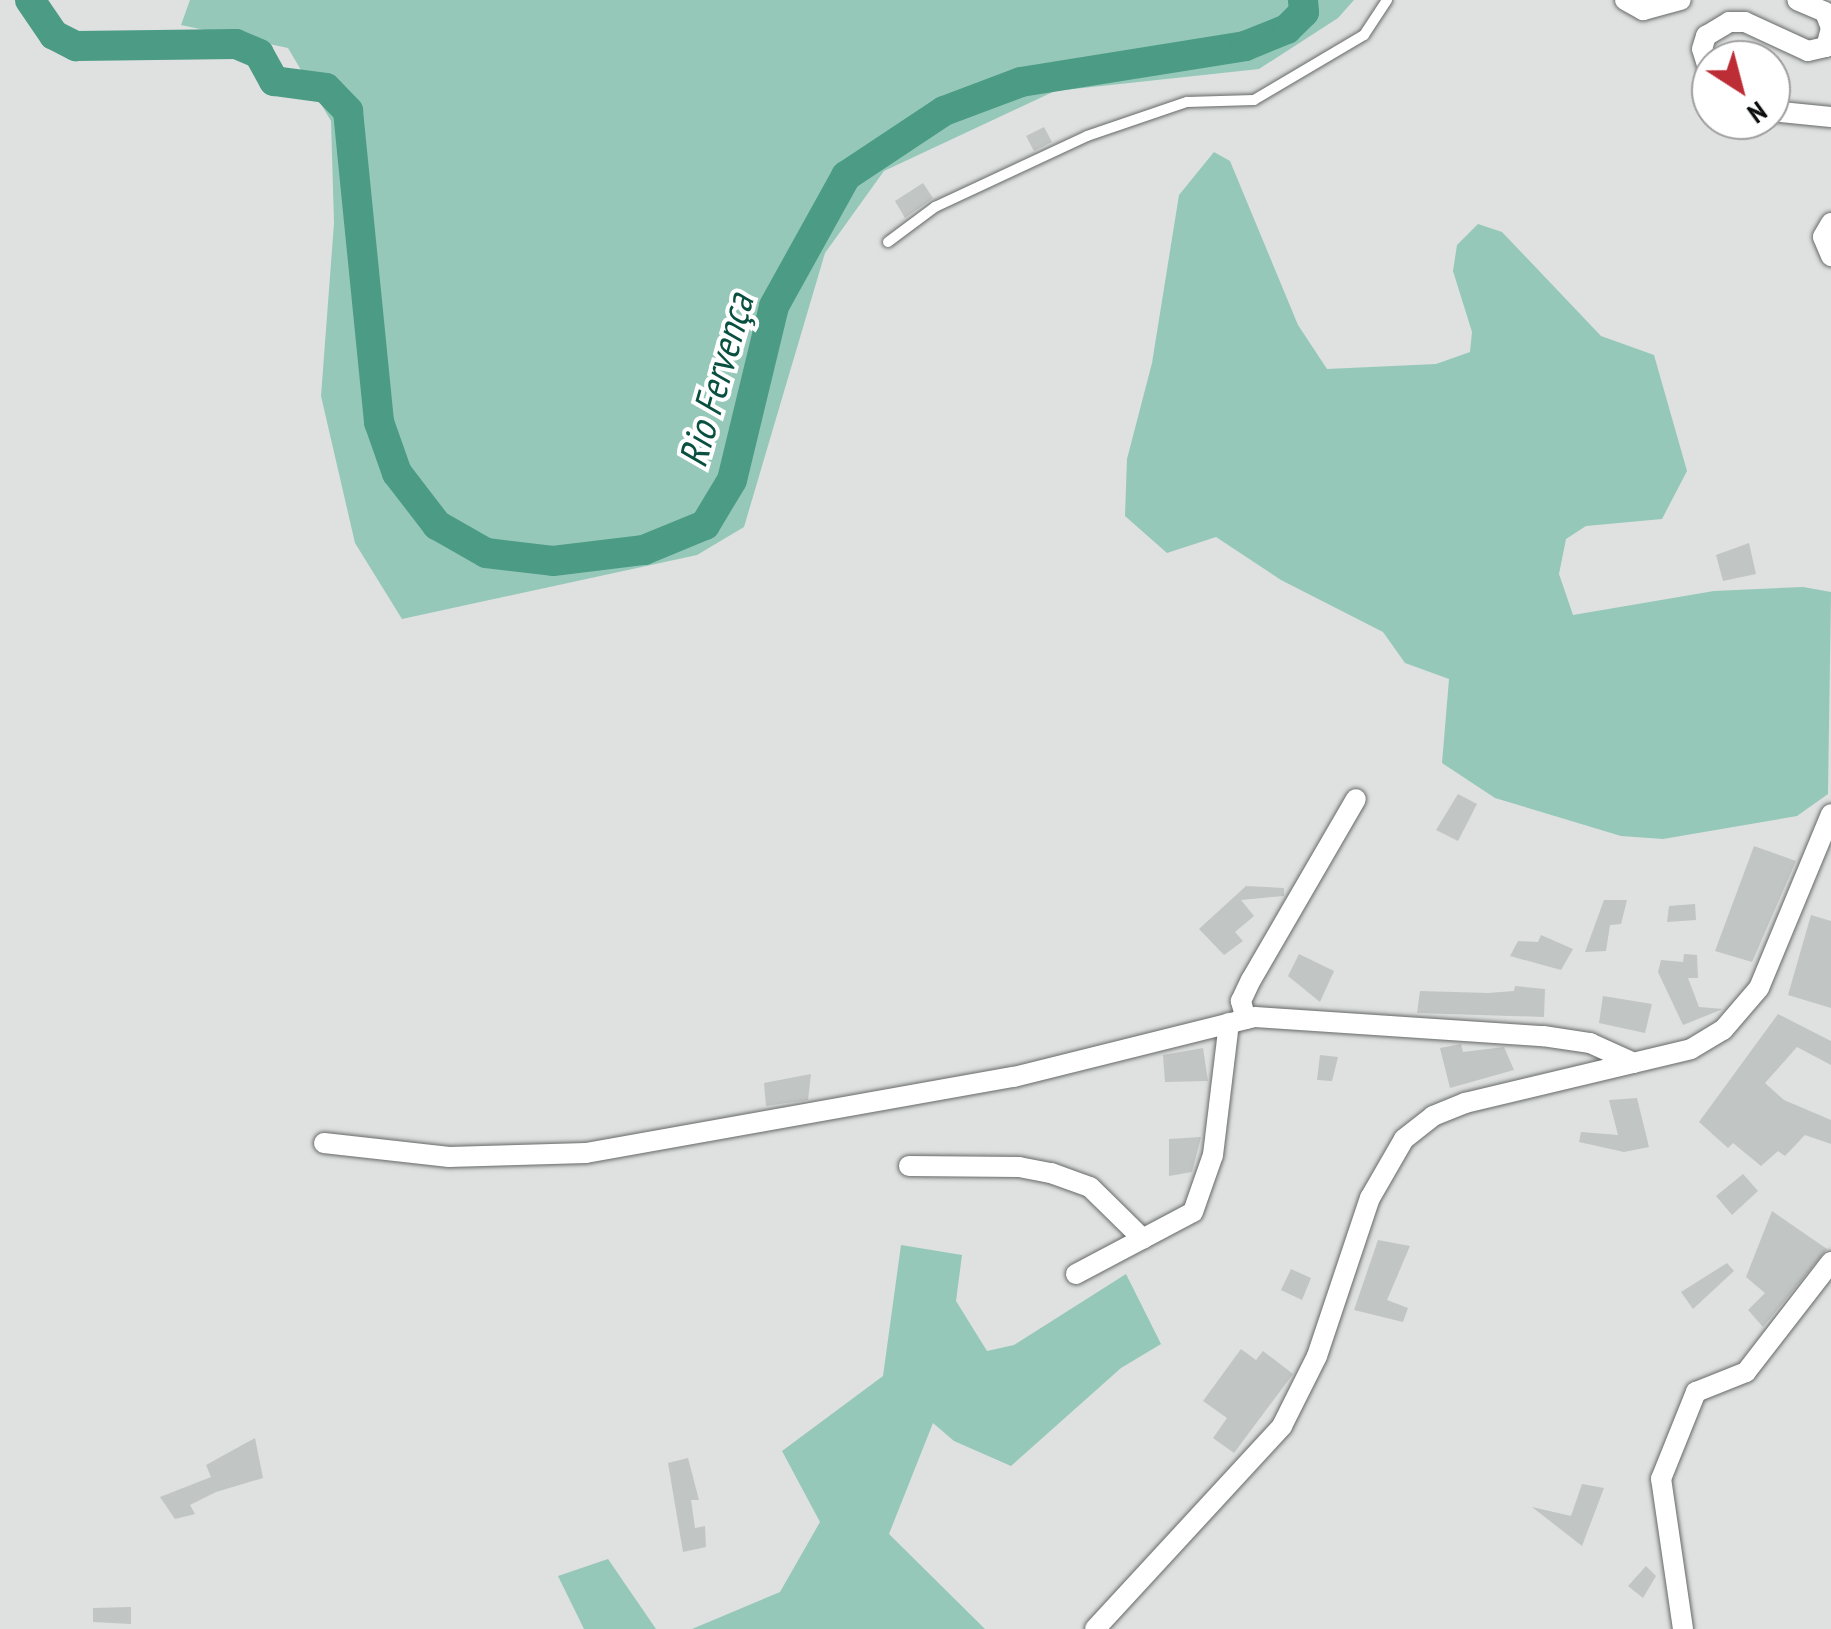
<!DOCTYPE html>
<html>
<head>
<meta charset="utf-8">
<style>
	body { margin:0 }
	#map { position:relative; width:1831px; height:1629px; overflow:hidden; background:#dee1e0; font-family:"PT Sans Narrow",sans-serif }
	div>[style] { position:absolute }
	[style*='--x'] { left:calc(var(--x)*1px); top:calc(var(--y)*1px); width:calc(var(--w)*1px); rotate:calc(var(--a)*1deg) }
	.green>* { inset:0; background:#95c8b8 }
	.river>* { height:30px; margin:-15px; padding:0 15px; transform-origin:15px; border-radius:15px; background:#4b9b85 }
	.building>* { inset:0; background:#c1c5c3 }
	.roads { filter:drop-shadow(0 0 2px #666968) drop-shadow(0 0 2px #666968) }
	.service>* { height:10px; margin:-5px; padding:0 5px; transform-origin:5px; border-radius:5px; background:#fff }
	.minor>* { height:20px; margin:-10px; padding:0 10px; transform-origin:10px; border-radius:10px; background:#fff }
	span { translate:-50% -50%; white-space:nowrap; text-align:center; line-height:1.15; -webkit-text-stroke:8px #fff; paint-order:stroke }
	.water-label { font-size:40px; color:#0a5040; font-style:italic }
	.north { position:absolute; left:1691px; top:40px; width:100px; height:100px; box-sizing:border-box; background:#fff; border:2px solid #9e9e9e; border-radius:50%; rotate:144deg; font-size:28px; font-weight:700; line-height:40px; text-align:center; color:#0c0d0d }
	.north::after { content:''; display:block; margin:auto; width:35px; height:45px; background:#bd2d36; clip-path:polygon(50% 0,100% 100%,50% 72%,0 100%) }
</style>
</head>
<body>
<div id="map">
	<div class="green">
		<div style="clip-path:polygon(190px 0,1354px 0,1338px 18px,1259px 69px,1055px 91px,884px 171px,825px 253px,744px 527px,697px 555px,402px 619px,355px 543px,321px 396px,334px 223px,331px 121px,288px 48px,181px 25px)"></div>
		<div style="clip-path:polygon(1214px 152px,1230px 161px,1298px 325px,1327px 369px,1436px 364px,1470px 352px,1472px 332px,1453px 271px,1457px 245px,1478px 224px,1502px 232px,1601px 336px,1654px 355px,1687px 471px,1662px 519px,1586px 526px,1566px 539px,1559px 574px,1573px 615px,1714px 591px,1803px 587px,1831px 592px,1828px 794px,1797px 816px,1663px 839px,1621px 836px,1495px 798px,1442px 763px,1449px 679px,1405px 663px,1383px 632px,1281px 580px,1216px 537px,1167px 553px,1125px 516px,1127px 459px,1152px 363px,1179px 195px)"></div>
		<div style="clip-path:polygon(901px 1245px,962px 1255px,956px 1301px,987px 1351px,1014px 1345px,1126px 1274px,1161px 1344px,1121px 1368px,1011px 1466px,954px 1441px,933px 1423px,889px 1534px,985px 1629px,692px 1629px,780px 1592px,820px 1522px,782px 1451px,883px 1376px)"></div>
		<div style="clip-path:polygon(608px 1559px,656px 1629px,584px 1629px,558px 1576px)"></div>
	</div>
	<div class="river">
		<div style="--x:30;--y:0;--w:42;--a:55.6"></div>
		<div style="--x:54;--y:35;--w:25;--a:27"></div>
		<div style="--x:76;--y:46;--w:160;--a:-0.7"></div>
		<div style="--x:236;--y:44;--w:25;--a:23"></div>
		<div style="--x:259;--y:54;--w:31;--a:61"></div>
		<div style="--x:274;--y:81;--w:52;--a:7.7"></div>
		<div style="--x:326;--y:88;--w:32;--a:46"></div>
		<div style="--x:348;--y:111;--w:313;--a:84.3"></div>
		<div style="--x:379;--y:422;--w:54;--a:70.6"></div>
		<div style="--x:397;--y:473;--w:66;--a:52.4"></div>
		<div style="--x:437;--y:525;--w:56;--a:29.7"></div>
		<div style="--x:486;--y:553;--w:67;--a:6.8"></div>
		<div style="--x:553;--y:561;--w:92;--a:-6.9"></div>
		<div style="--x:644;--y:550;--w:66;--a:-22.3"></div>
		<div style="--x:705;--y:525;--w:52;--a:-59"></div>
		<div style="--x:732;--y:480;--w:179;--a:-76.4"></div>
		<div style="--x:774;--y:306;--w:149;--a:-61"></div>
		<div style="--x:846;--y:176;--w:118;--a:-33.6"></div>
		<div style="--x:944;--y:111;--w:82;--a:-20.6"></div>
		<div style="--x:1021;--y:82;--w:227;--a:-9.1"></div>
		<div style="--x:1245;--y:46;--w:45;--a:-22"></div>
		<div style="--x:1287;--y:29;--w:24;--a:-45"></div>
		<div style="--x:1304;--y:12;--w:12;--a:-95"></div>
	</div>
	<div class="building">
		<div style="clip-path:polygon(1044px 127px,1052px 142px,1034px 151px,1026px 136px)"></div>
		<div style="clip-path:polygon(923px 183px,933px 198px,905px 218px,895px 201px)"></div>
		<div style="clip-path:polygon(1749px 543px,1756px 574px,1723px 581px,1716px 555px)"></div>
		<div style="clip-path:polygon(1458px 794px,1477px 804px,1458px 841px,1436px 830px)"></div>
		<div style="clip-path:polygon(1754px 846px,1796px 861px,1752px 962px,1715px 951px)"></div>
		<div style="clip-path:polygon(1246px 886px,1284px 888px,1284px 896px,1241px 900px,1254px 916px,1235px 932px,1243px 941px,1224px 955px,1199px 929px)"></div>
		<div style="clip-path:polygon(1604px 900px,1627px 900px,1621px 924px,1610px 925px,1606px 951px,1585px 952px)"></div>
		<div style="clip-path:polygon(1695px 904px,1696px 920px,1667px 922px,1669px 906px)"></div>
		<div style="clip-path:polygon(1811px 915px,1831px 921px,1831px 1008px,1788px 995px)"></div>
		<div style="clip-path:polygon(1541px 935px,1573px 949px,1561px 970px,1510px 956px,1518px 941px,1538px 942px)"></div>
		<div style="clip-path:polygon(1299px 954px,1334px 971px,1320px 1002px,1288px 976px)"></div>
		<div style="clip-path:polygon(1684px 954px,1697px 955px,1698px 978px,1688px 978px,1699px 1007px,1723px 1009px,1683px 1025px,1658px 972px,1661px 960px,1683px 962px)"></div>
		<div style="clip-path:polygon(1515px 986px,1545px 989px,1544px 1017px,1417px 1013px,1420px 991px,1488px 993px,1514px 991px)"></div>
		<div style="clip-path:polygon(1603px 996px,1652px 1004px,1645px 1033px,1599px 1023px)"></div>
		<div style="clip-path:polygon(1778px 1014px,1831px 1041px,1831px 1065px,1797px 1047px,1765px 1083px,1784px 1100px,1831px 1120px,1831px 1144px,1805px 1135px,1785px 1156px,1778px 1151px,1761px 1166px,1733px 1143px,1728px 1148px,1699px 1122px)"></div>
		<div style="clip-path:polygon(1461px 1044px,1463px 1052px,1504px 1047px,1514px 1070px,1450px 1088px,1440px 1048px)"></div>
		<div style="clip-path:polygon(1203px 1048px,1208px 1081px,1165px 1082px,1163px 1055px)"></div>
		<div style="clip-path:polygon(1320px 1055px,1338px 1057px,1332px 1081px,1317px 1080px)"></div>
		<div style="clip-path:polygon(811px 1074px,808px 1100px,766px 1106px,764px 1083px)"></div>
		<div style="clip-path:polygon(1637px 1098px,1649px 1147px,1624px 1152px,1579px 1142px,1581px 1132px,1618px 1135px,1609px 1100px)"></div>
		<div style="clip-path:polygon(1201px 1137px,1192px 1172px,1169px 1176px,1169px 1139px)"></div>
		<div style="clip-path:polygon(1743px 1174px,1758px 1191px,1732px 1215px,1716px 1196px)"></div>
		<div style="clip-path:polygon(1772px 1211px,1827px 1249px,1763px 1327px,1748px 1310px,1765px 1293px,1746px 1277px)"></div>
		<div style="clip-path:polygon(1378px 1240px,1410px 1246px,1387px 1300px,1408px 1308px,1403px 1322px,1354px 1310px)"></div>
		<div style="clip-path:polygon(1727px 1263px,1734px 1271px,1693px 1309px,1681px 1292px)"></div>
		<div style="clip-path:polygon(1291px 1269px,1311px 1278px,1302px 1300px,1281px 1290px)"></div>
		<div style="clip-path:polygon(1241px 1349px,1256px 1360px,1263px 1351px,1293px 1374px,1234px 1453px,1213px 1438px,1227px 1418px,1203px 1401px)"></div>
		<div style="clip-path:polygon(255px 1438px,263px 1478px,216px 1492px,190px 1505px,195px 1514px,175px 1519px,160px 1497px,211px 1477px,206px 1465px)"></div>
		<div style="clip-path:polygon(688px 1458px,699px 1500px,691px 1500px,695px 1528px,705px 1526px,706px 1547px,683px 1552px,668px 1463px)"></div>
		<div style="clip-path:polygon(1582px 1484px,1604px 1488px,1582px 1546px,1532px 1507px,1571px 1516px)"></div>
		<div style="clip-path:polygon(1646px 1566px,1656px 1576px,1643px 1598px,1628px 1586px)"></div>
		<div style="clip-path:polygon(131px 1607px,131px 1624px,93px 1622px,93px 1608px)"></div>
	</div>
	<div class="roads">
		<div class="service">
			<div style="--x:888;--y:242;--w:59;--a:-36.7"></div>
			<div style="--x:935;--y:207;--w:168;--a:-25"></div>
			<div style="--x:1087;--y:136;--w:106;--a:-18.8"></div>
			<div style="--x:1187;--y:102;--w:67;--a:-1.7"></div>
			<div style="--x:1254;--y:100;--w:128;--a:-30.6"></div>
			<div style="--x:1364;--y:35;--w:42;--a:-56.7"></div>
		</div>
		<div class="minor">
			<div style="--x:1625;--y:0;--w:21;--a:29"></div>
			<div style="--x:1643;--y:10;--w:39;--a:-15"></div>
			<div style="--x:1711;--y:78;--w:30;--a:-107"></div>
			<div style="--x:1702;--y:49;--w:14;--a:-73"></div>
			<div style="--x:1706;--y:36;--w:27;--a:-31"></div>
			<div style="--x:1729;--y:22;--w:16;--a:0"></div>
			<div style="--x:1745;--y:22;--w:69;--a:24.7"></div>
			<div style="--x:1808;--y:51;--w:18;--a:-13"></div>
			<div style="--x:1826;--y:47;--w:20;--a:-75"></div>
			<div style="--x:1831;--y:28;--w:17;--a:-111"></div>
			<div style="--x:1825;--y:12;--w:30;--a:-157"></div>
			<div style="--x:1771;--y:111;--w:60;--a:5.7"></div>
			<div style="--x:1831;--y:223;--w:16;--a:120"></div>
			<div style="--x:1823;--y:237;--w:21;--a:67"></div>
			<div style="--x:1246;--y:1019;--w:19;--a:-106"></div>
			<div style="--x:1241;--y:1001;--w:23;--a:-65"></div>
			<div style="--x:1251;--y:980;--w:209;--a:-59.9"></div>
			<div style="--x:324;--y:1143;--w:126;--a:6.4"></div>
			<div style="--x:449;--y:1157;--w:137;--a:-1.7"></div>
			<div style="--x:586;--y:1153;--w:435;--a:-10.1"></div>
			<div style="--x:1014;--y:1077;--w:248;--a:-14"></div>
			<div style="--x:1255;--y:1017;--w:289;--a:3.8"></div>
			<div style="--x:1543;--y:1036;--w:48;--a:8.5"></div>
			<div style="--x:1590;--y:1043;--w:48;--a:24.4"></div>
			<div style="--x:909;--y:1166;--w:110;--a:0.5"></div>
			<div style="--x:1019;--y:1167;--w:33;--a:11"></div>
			<div style="--x:1051;--y:1173;--w:41;--a:19.7"></div>
			<div style="--x:1090;--y:1187;--w:74;--a:44.5"></div>
			<div style="--x:1076;--y:1274;--w:132;--a:-27.9"></div>
			<div style="--x:1193;--y:1212;--w:60;--a:-70.7"></div>
			<div style="--x:1213;--y:1155;--w:133;--a:-83.1"></div>
			<div style="--x:1095;--y:1629;--w:276;--a:-47.3"></div>
			<div style="--x:1282;--y:1426;--w:78;--a:-63.4"></div>
			<div style="--x:1317;--y:1356;--w:167;--a:-71.5"></div>
			<div style="--x:1370;--y:1198;--w:68;--a:-60"></div>
			<div style="--x:1404;--y:1139;--w:37;--a:-38"></div>
			<div style="--x:1433;--y:1116;--w:35;--a:-22"></div>
			<div style="--x:1465;--y:1103;--w:232;--a:-13.4"></div>
			<div style="--x:1691;--y:1049;--w:37;--a:-31"></div>
			<div style="--x:1723;--y:1030;--w:55;--a:-49.4"></div>
			<div style="--x:1759;--y:988;--w:188;--a:-67.5"></div>
			<div style="--x:1683;--y:1629;--w:152;--a:-98.3"></div>
			<div style="--x:1661;--y:1479;--w:94;--a:-68.1"></div>
			<div style="--x:1696;--y:1392;--w:54;--a:-21.8"></div>
			<div style="--x:1746;--y:1372;--w:139;--a:-52.3"></div>
		</div>
	</div>
	<div class="water-label">
		<span style="left:715px;top:380px;rotate:-74deg">Rio Fervença</span>
	</div>
	<div class="north">N</div>
</div>
</body>
</html>
